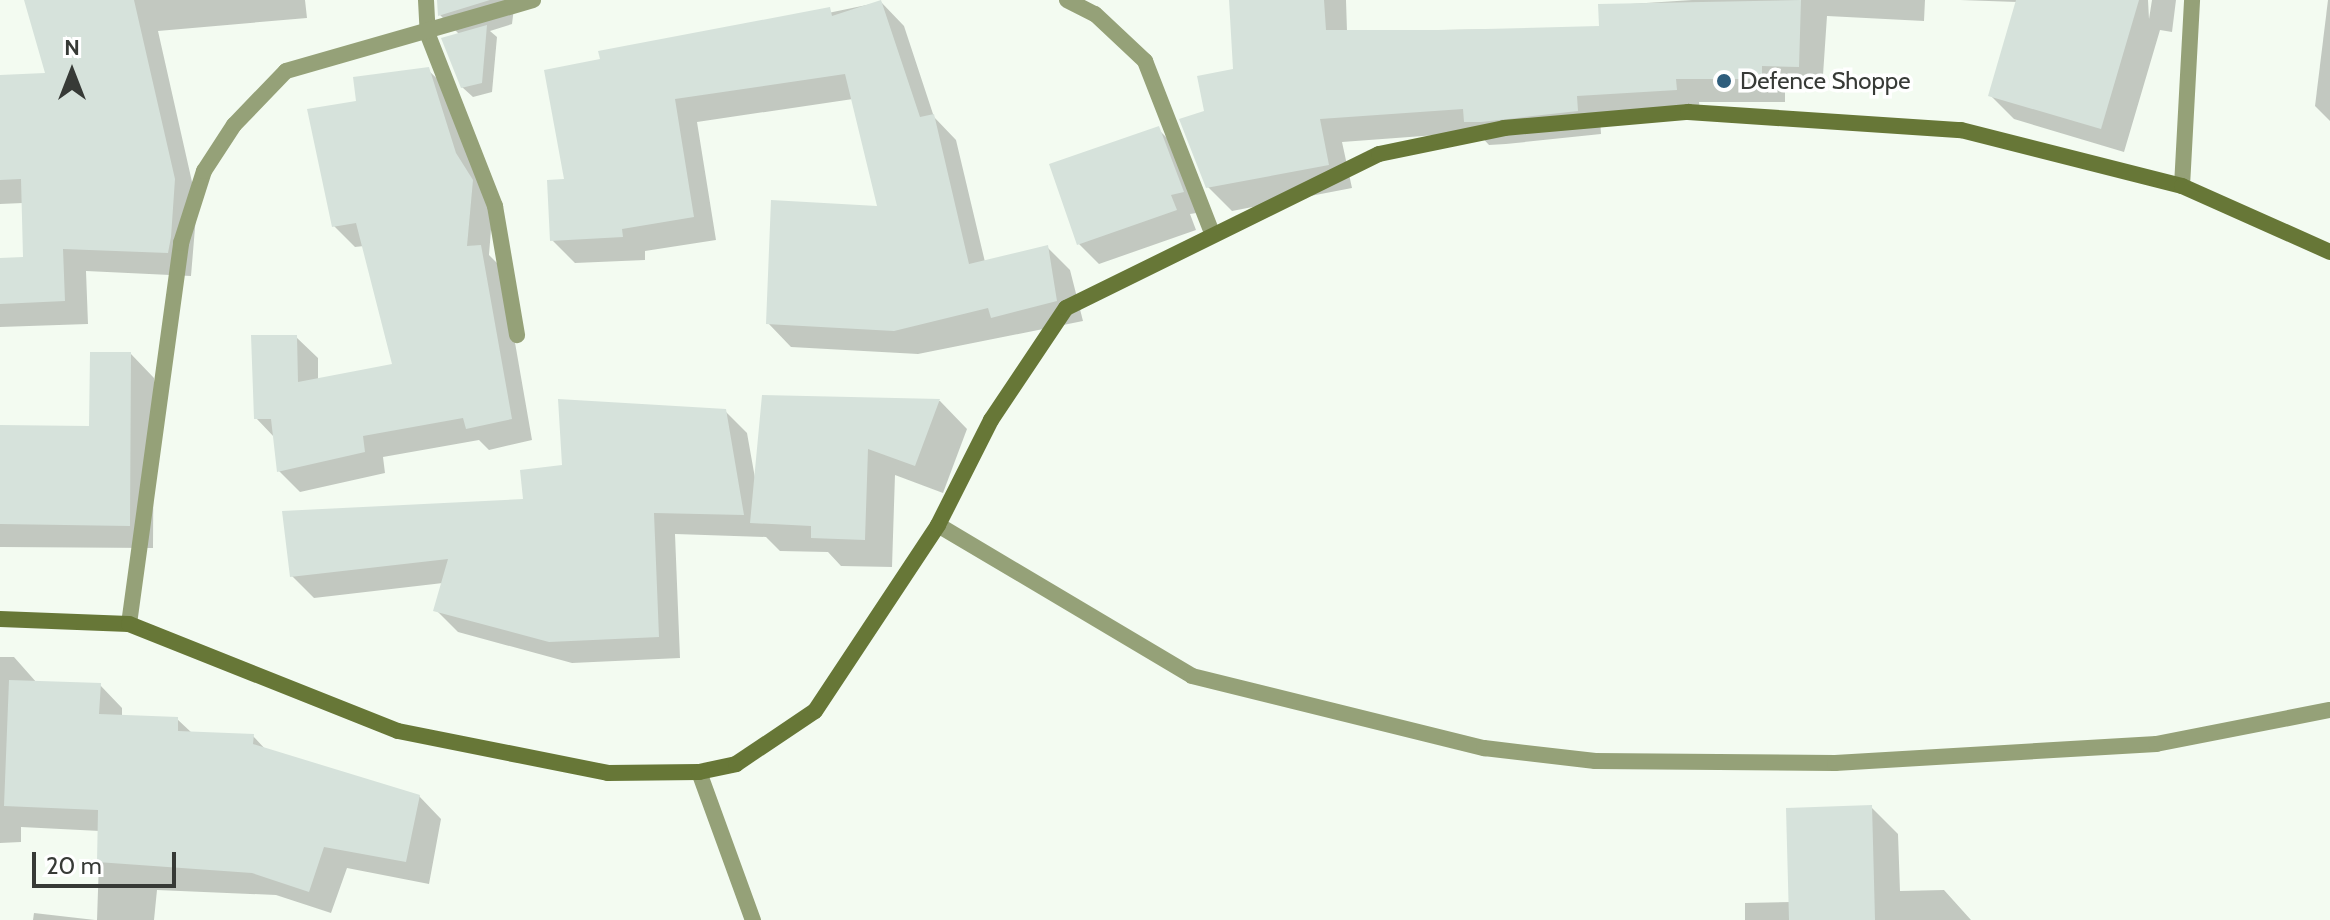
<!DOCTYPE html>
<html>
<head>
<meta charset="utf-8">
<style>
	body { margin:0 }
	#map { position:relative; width:2330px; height:920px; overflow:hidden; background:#f3fbf1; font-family:Cabin,sans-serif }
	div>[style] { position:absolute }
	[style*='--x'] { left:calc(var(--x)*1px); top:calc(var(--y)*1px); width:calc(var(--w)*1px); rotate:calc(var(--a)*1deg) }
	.shadow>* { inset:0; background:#0003 }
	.building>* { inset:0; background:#d6e2db }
	.lane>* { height:16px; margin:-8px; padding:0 8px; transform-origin:8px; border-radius:8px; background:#95a178 }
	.street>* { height:16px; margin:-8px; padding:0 8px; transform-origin:8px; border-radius:8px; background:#95a178 }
	.secondary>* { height:16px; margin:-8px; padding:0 8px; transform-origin:8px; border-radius:8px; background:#677737 }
	.dots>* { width:22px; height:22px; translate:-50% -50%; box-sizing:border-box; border:4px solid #fff; border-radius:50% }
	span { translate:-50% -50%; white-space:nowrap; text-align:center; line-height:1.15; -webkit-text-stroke:7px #fff; paint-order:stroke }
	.poi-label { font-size:24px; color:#373a36 }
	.left { translate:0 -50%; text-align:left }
	.north { position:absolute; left:32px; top:32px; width:80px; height:80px; -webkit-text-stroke:6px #fff; paint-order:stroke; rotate:0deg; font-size:22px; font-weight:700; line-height:32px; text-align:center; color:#373a36 }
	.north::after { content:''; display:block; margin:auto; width:28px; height:36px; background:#373a36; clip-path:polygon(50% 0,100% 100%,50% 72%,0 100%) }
	.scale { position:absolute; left:32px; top:852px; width:144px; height:36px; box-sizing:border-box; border:4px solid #373a36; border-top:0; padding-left:10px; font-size:24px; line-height:28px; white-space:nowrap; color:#373a36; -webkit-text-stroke:6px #fff; paint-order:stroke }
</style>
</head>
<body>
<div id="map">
	<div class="shadow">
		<div style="clip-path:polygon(26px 0,305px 0,307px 18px,158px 31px,197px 204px,191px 276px,86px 271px,88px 324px,0 327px,0 260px,25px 259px,23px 203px,0 204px,0 77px,47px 75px)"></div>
		<div style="clip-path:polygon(439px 0,515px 0,512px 24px,490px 31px,497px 37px,492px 92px,473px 97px,462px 87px,460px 35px,440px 15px)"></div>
		<div style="clip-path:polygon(1231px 0,1346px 0,1347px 31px,1601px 28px,1600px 6px,1692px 0,1925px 0,1924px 21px,1827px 16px,1822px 90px,1785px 89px,1785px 102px,1699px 102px,1700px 113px,1600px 118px,1601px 134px,1506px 144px,1489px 145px,1477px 132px,1342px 142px,1352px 188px,1232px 211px,1208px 187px,1207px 112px,1235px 71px)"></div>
		<div style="clip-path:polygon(1960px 0,2148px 0,2149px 19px,2152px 0,2176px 0,2172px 32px,2160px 30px,2124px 152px,2014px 119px,1990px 95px,2017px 2px)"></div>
		<div style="clip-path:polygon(2328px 0,2330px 0,2330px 121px,2315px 106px)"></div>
		<div style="clip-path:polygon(881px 2px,904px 26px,934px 117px,956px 140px,985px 262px,1047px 247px,1070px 270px,1083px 321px,918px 354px,791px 347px,768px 323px,879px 208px,853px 99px,697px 122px,716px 240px,645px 251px,645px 260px,575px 263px,552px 240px,567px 181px,546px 72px)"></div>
		<div style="clip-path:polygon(428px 70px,450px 91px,493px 203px,489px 255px,502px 268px,532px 440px,489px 450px,479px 440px,383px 457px,385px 473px,300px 492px,279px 471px,275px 438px,256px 418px,296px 337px,318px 358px,318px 380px,395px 366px,364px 246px,355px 247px,334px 226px,358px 102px)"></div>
		<div style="clip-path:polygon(1158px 129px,1178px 149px,1203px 212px,1190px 214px,1196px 230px,1099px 264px,1079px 244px)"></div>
		<div style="clip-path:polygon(131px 354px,154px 378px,153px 548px,0 547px,0 427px,91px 428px)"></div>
		<div style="clip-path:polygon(764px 397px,940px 401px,967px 429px,943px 493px,895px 475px,892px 567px,841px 566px,828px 552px,780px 551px,766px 537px,675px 534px,680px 658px,572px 663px,458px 632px,436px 610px,443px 583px,314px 598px,292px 576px,525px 501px,564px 467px,725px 411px,747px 433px,755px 478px)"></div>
		<div style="clip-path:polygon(0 657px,14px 657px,37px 683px,100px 685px,122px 708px,122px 717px,177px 719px,192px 733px,253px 736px,267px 751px,419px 796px,441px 819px,429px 884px,347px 868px,331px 913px,276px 895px,157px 890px,154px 920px,97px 920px,100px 831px,21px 827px,21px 842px,0 843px)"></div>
		<div style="clip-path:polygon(1871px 807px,1898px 834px,1900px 891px,1944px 890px,1971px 920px,1745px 920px,1745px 903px,1791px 902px)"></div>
		<div style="clip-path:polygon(34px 913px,95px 920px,33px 920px)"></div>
	</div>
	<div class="building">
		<div style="clip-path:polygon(24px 0,134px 0,175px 179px,171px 237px,168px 253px,63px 249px,65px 301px,0 304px,0 258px,23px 257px,21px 179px,0 180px,0 75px,45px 73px)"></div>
		<div style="clip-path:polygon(437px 0,490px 0,438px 16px)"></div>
		<div style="clip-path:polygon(881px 0,920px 117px,934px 114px,969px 264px,1048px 245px,1057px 301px,991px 318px,988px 308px,894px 331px,766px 324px,771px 200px,877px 206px,845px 74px,675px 99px,694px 217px,622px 229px,623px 237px,550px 241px,547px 180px,564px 179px,544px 70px,600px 59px,598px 51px,830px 7px,832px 16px)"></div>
		<div style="clip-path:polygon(1229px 0,1324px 0,1326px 30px,1444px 30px,1599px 26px,1598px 4px,1801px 0,1799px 67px,1762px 66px,1762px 79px,1676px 79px,1677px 90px,1577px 96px,1578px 111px,1481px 122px,1464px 122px,1463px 109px,1320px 119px,1329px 165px,1206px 188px,1179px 119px,1204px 111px,1197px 76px,1233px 69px)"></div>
		<div style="clip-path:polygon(2016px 0,2139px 0,2101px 129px,1988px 96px)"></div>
		<div style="clip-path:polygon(487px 25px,482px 83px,461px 88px,441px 38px)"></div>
		<div style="clip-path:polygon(429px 67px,456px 153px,473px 180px,467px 246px,481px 245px,512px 419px,466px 429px,463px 418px,363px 436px,365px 452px,277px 472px,271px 419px,254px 419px,251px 335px,297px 335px,298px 382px,392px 364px,356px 223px,332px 227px,307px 109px,356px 101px,353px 77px)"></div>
		<div style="clip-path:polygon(1159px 126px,1184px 192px,1171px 195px,1177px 210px,1077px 245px,1049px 164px)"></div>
		<div style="clip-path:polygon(90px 352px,131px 352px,130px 526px,0 524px,0 425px,89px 426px)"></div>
		<div style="clip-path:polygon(762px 395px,940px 399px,915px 466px,868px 449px,865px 540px,811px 538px,811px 526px,750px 523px)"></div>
		<div style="clip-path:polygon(558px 399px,726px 409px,744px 515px,654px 513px,659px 637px,549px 642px,433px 611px,448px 559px,290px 577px,282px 511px,523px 499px,520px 470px,562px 465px)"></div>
		<div style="clip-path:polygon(9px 680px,101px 683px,99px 714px,178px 717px,178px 731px,254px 734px,253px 744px,420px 795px,406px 862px,324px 847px,309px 892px,252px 873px,97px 862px,98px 810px,4px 806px)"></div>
		<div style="clip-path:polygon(1872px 805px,1875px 920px,1789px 920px,1786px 808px)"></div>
	</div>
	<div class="lane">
		<div style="--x:938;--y:525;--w:295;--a:30.7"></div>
		<div style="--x:1192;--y:676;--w:301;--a:13.9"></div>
		<div style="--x:1484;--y:748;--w:112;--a:6.7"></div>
		<div style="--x:1595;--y:761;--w:240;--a:0.5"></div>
		<div style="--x:1835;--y:763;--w:322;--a:-3.4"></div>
		<div style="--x:2156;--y:744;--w:177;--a:-11.1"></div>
	</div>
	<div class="street">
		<div style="--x:426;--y:0;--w:35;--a:87"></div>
		<div style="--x:428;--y:35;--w:184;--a:68.6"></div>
		<div style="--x:495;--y:206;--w:131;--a:80.3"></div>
		<div style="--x:1067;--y:0;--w:31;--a:27"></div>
		<div style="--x:1095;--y:14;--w:69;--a:43.2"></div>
		<div style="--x:1145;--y:61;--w:185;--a:68.7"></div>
		<div style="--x:2182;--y:186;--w:186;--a:-86.9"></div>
		<div style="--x:129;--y:624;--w:385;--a:-82.2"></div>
		<div style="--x:181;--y:243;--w:76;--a:-72.3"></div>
		<div style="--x:204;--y:171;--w:55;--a:-56.9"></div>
		<div style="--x:234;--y:125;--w:75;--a:-46.1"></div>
		<div style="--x:286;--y:71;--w:257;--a:-16"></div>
		<div style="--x:699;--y:772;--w:158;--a:70"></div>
	</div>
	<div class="secondary">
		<div style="--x:0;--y:619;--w:129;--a:2.2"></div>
		<div style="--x:129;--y:624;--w:289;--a:21.7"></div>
		<div style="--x:398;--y:731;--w:214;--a:11.3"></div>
		<div style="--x:608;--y:773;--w:91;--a:-0.6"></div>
		<div style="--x:699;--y:772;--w:38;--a:-12"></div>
		<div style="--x:736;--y:764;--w:95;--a:-33.9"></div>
		<div style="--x:815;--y:711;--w:223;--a:-56.5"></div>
		<div style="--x:938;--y:525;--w:118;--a:-63.2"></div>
		<div style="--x:991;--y:420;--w:135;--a:-56.2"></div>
		<div style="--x:1066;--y:308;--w:349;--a:-26.2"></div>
		<div style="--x:1379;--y:154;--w:128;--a:-11.7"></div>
		<div style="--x:1504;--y:128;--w:185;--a:-5"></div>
		<div style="--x:1688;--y:112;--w:274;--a:3.8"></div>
		<div style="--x:1961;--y:130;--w:228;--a:14.2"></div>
		<div style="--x:2182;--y:186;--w:162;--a:24"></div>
	</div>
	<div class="dots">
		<div style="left:1724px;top:81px;background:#2e5d7c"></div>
	</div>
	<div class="poi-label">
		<span class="left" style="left:1740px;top:81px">Defence Shoppe</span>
	</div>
	<div class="north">N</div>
	<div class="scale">20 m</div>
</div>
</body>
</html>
